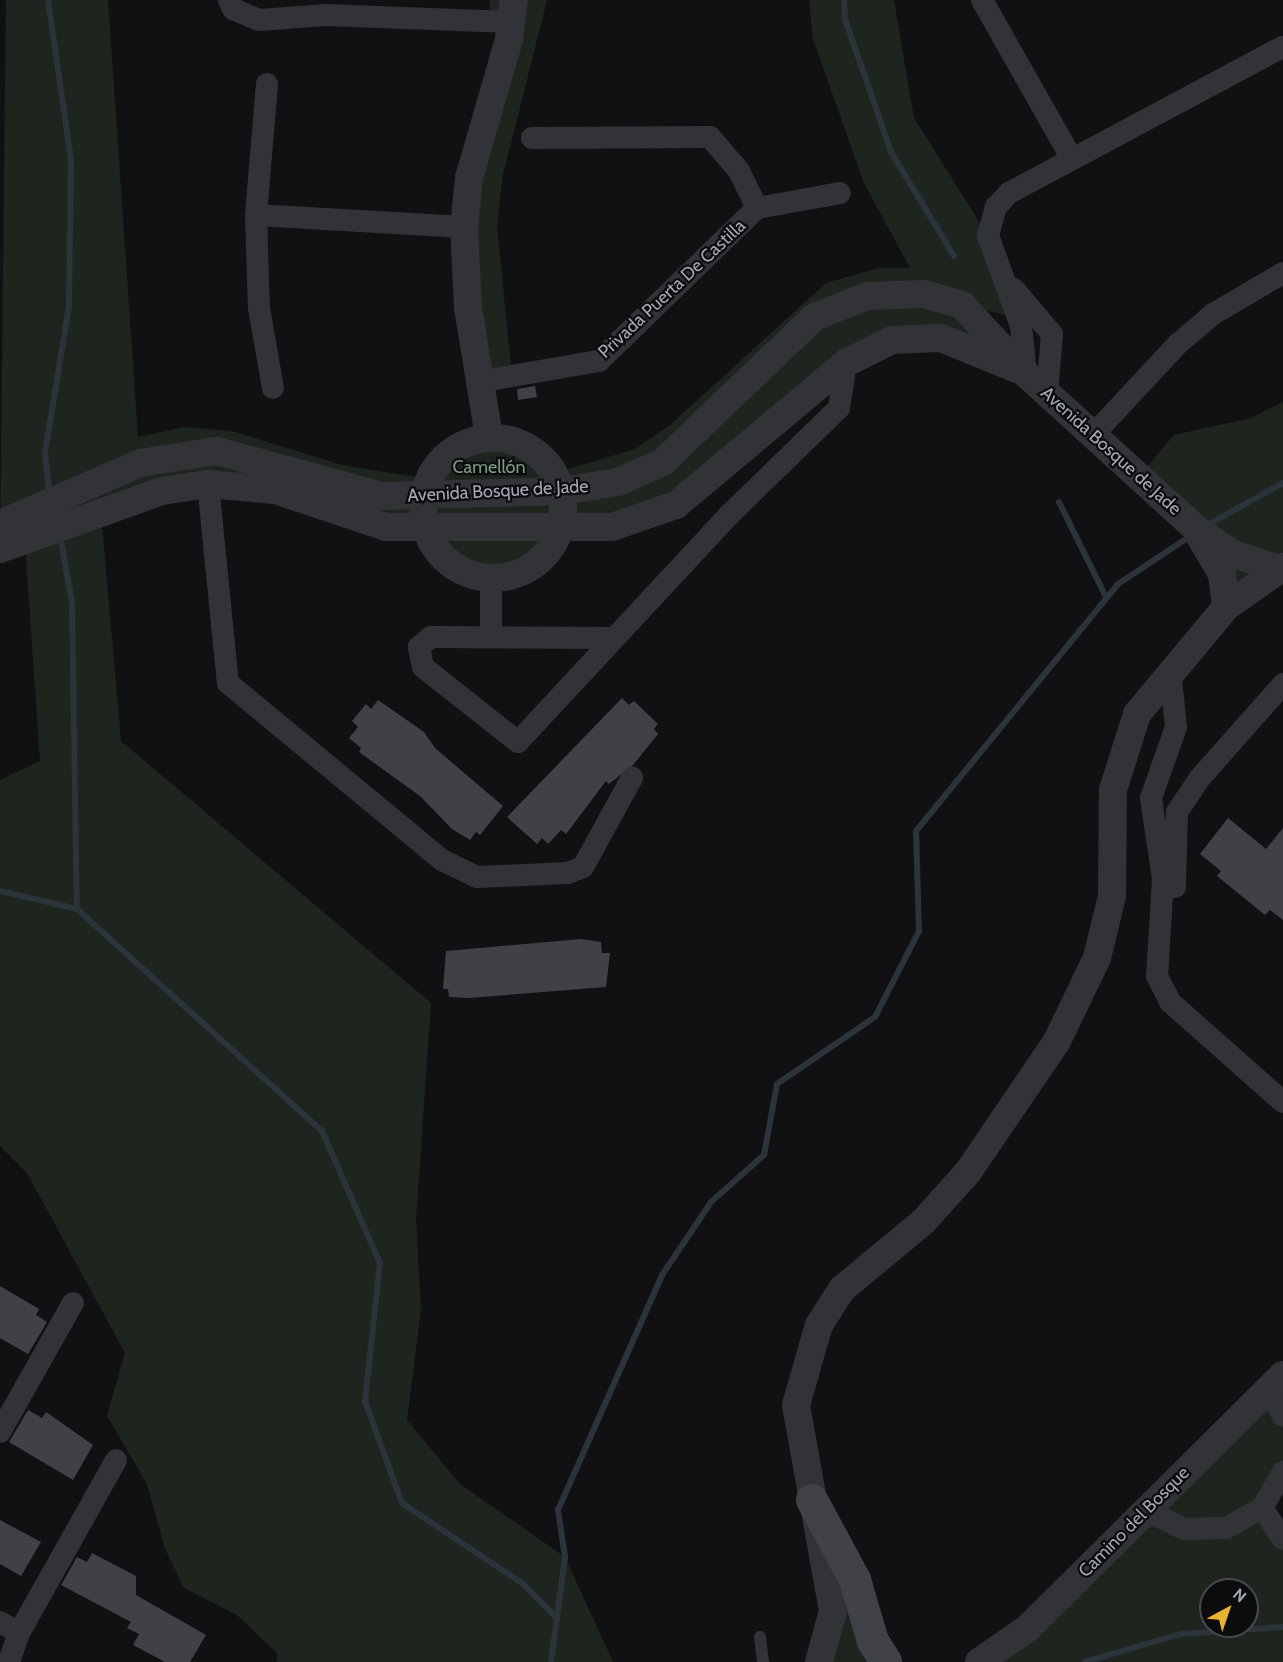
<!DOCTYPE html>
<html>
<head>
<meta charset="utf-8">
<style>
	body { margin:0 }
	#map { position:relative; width:1283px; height:1662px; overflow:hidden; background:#111113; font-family:Cabin,sans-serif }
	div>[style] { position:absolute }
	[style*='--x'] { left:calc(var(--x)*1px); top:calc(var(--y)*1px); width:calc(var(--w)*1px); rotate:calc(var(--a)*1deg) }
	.green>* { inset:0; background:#1e251f }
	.stream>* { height:6px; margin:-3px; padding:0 3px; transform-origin:3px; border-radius:3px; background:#2b333b }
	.building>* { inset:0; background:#404146 }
	.service>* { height:12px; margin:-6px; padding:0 6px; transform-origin:6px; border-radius:6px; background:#323337 }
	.minor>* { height:22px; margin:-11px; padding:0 11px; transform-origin:11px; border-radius:11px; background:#323337 }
	.tertiary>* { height:28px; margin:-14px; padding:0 14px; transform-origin:14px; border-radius:14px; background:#323337 }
	.tertiary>.ring { margin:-14px; padding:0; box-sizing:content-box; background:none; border:28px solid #323337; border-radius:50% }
	.secondary>* { height:32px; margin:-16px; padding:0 16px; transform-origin:16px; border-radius:16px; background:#404247 }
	span { translate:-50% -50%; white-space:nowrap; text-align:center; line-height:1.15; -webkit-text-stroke:4.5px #0c0c0e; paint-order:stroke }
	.street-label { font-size:18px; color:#a3a7b3 }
	.park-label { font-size:18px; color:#7a9d7d }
	.north { position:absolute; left:1199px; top:1578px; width:60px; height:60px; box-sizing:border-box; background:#0c0c0e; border:2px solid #484a50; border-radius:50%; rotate:40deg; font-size:16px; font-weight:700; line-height:24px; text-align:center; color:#a3a7b3 }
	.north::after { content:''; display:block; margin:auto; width:21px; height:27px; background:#ebb231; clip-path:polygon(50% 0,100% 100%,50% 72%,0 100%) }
</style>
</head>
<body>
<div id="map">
	<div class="green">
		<div style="clip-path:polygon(6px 0,108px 0,138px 437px,185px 427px,232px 431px,342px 465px,428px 479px,458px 446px,489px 437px,521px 444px,555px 473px,635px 449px,670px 425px,826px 283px,879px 268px,910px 268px,864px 183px,813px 39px,809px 0,894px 0,914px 118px,988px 236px,1005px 315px,964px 305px,994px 335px,892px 340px,676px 505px,561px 531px,541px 561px,510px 578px,474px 577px,443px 559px,424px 528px,239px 485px,101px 513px,121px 741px,431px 1003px,416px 1220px,421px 1310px,407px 1420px,460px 1484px,565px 1557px,613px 1662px,277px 1662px,277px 1653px,237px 1615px,184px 1588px,165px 1549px,147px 1484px,107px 1416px,125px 1353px,27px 1173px,0 1146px,0 780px,40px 761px,25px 543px,0 549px)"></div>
		<div style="clip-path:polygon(490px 0,547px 0,502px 179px,497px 226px,512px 377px,477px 382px,464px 227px,512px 22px,489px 22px)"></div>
		<div style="clip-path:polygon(1283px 402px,1283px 567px,1226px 607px,1222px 574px,1138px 477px,1174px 435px,1251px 418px)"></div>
		<div style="clip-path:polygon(evenodd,1267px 1388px,1283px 1416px,1283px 1472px,1262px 1508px,1283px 1539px,1283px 1662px,979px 1662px,1267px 1388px,1211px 1590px,1247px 1590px,1247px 1626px,1211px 1626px,1211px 1590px)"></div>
		<div style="clip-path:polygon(833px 1537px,886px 1662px,819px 1662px)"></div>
	</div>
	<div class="stream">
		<div style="--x:48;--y:0;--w:162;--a:81.8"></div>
		<div style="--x:71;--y:160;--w:146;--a:90.8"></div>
		<div style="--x:69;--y:306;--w:148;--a:99.3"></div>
		<div style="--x:45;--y:452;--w:37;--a:84"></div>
		<div style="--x:844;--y:0;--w:19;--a:87"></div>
		<div style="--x:845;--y:19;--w:141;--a:70.9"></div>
		<div style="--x:891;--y:152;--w:122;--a:58.8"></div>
		<div style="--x:1059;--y:502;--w:106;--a:63.7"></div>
		<div style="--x:1209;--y:524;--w:85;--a:-29"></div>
		<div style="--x:61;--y:541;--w:63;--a:79.9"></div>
		<div style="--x:72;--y:603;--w:306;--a:89.1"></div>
		<div style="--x:0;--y:891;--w:79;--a:13.2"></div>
		<div style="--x:77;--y:909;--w:331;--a:42.2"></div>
		<div style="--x:322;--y:1131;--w:144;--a:66.3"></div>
		<div style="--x:380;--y:1263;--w:139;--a:96.2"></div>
		<div style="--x:365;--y:1401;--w:109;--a:70.1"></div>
		<div style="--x:402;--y:1503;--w:144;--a:33.7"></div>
		<div style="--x:522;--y:1583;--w:49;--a:45"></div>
		<div style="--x:551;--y:1662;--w:106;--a:-82.4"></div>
		<div style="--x:565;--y:1557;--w:48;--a:-98.5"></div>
		<div style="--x:558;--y:1510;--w:257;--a:-66.1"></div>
		<div style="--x:662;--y:1275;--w:88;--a:-56.1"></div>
		<div style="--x:711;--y:1202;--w:71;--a:-41.6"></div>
		<div style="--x:764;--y:1155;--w:72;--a:-79.6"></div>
		<div style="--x:777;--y:1084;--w:119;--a:-34.4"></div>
		<div style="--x:875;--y:1017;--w:97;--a:-62.9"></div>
		<div style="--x:919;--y:931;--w:100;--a:-91.7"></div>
		<div style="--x:916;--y:831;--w:319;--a:-50.7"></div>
		<div style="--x:1118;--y:584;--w:85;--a:-33.5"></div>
		<div style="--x:1085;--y:1662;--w:99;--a:-16.4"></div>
		<div style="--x:1180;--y:1634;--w:103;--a:-3.9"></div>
	</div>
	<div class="building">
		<div style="clip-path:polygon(535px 386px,537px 397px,518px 400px,517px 389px)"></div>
		<div style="clip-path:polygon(622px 698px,629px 705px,634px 701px,658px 724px,654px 729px,658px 734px,633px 765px,609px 784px,606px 781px,566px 834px,561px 830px,548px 844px,542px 838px,537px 844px,507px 817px)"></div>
		<div style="clip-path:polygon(378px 700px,424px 732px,435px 748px,503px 806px,480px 835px,476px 832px,470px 840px,452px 829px,420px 796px,359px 752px,361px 748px,349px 738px,358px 727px,352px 721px,366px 704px,371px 709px)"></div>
		<div style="clip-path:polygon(1228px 818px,1266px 849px,1283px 828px,1283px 920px,1270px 910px,1265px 915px,1217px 876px,1221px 871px,1200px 854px)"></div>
		<div style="clip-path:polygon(581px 939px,601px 942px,602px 953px,610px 953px,606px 987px,469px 998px,449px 997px,448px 989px,443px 989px,446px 951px)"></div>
		<div style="clip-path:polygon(0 1286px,39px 1309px,36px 1315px,47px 1322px,28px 1354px,0 1338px)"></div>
		<div style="clip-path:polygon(28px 1410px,42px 1418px,46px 1412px,93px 1445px,73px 1480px,9px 1442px)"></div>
		<div style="clip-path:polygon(0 1520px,41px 1542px,21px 1576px,0 1564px)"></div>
		<div style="clip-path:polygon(92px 1553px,136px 1576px,136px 1595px,206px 1635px,190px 1662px,165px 1662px,133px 1645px,139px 1634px,127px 1628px,131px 1622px,61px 1585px,77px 1557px,87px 1562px)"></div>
	</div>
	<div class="service">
		<div style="--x:760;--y:1637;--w:25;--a:83"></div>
	</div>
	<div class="minor">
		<div style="--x:229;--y:0;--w:10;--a:66"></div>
		<div style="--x:233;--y:9;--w:28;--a:23"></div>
		<div style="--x:259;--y:20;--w:67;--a:-4.3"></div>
		<div style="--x:326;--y:15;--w:186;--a:2.2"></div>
		<div style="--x:982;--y:0;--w:183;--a:60.5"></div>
		<div style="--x:267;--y:84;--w:131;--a:94.8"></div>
		<div style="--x:256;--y:215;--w:93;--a:88.2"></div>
		<div style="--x:259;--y:308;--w:81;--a:80.1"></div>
		<div style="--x:532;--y:138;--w:178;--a:-0.3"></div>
		<div style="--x:710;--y:137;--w:45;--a:49.5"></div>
		<div style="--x:739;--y:171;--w:41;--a:64.1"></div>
		<div style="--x:256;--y:215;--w:208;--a:3.3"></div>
		<div style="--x:1014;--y:289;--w:59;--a:49.8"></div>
		<div style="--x:1052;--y:334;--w:59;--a:94.8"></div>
		<div style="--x:1026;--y:374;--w:48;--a:-95.9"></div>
		<div style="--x:1021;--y:326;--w:96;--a:-110.1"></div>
		<div style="--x:988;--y:236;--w:30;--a:-75"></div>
		<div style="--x:996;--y:207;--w:19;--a:-47"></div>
		<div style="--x:1009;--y:193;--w:310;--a:-28.1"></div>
		<div style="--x:477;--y:382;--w:124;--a:-9.8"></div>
		<div style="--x:599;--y:361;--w:220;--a:-44.1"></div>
		<div style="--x:757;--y:208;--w:84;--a:-10.2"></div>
		<div style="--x:1093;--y:435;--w:125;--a:-47"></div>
		<div style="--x:1178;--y:344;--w:46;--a:-40.6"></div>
		<div style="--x:1213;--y:314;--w:81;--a:-30.4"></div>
		<div style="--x:208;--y:484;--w:200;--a:84.3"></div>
		<div style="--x:228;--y:683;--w:278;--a:39.6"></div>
		<div style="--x:442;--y:860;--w:39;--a:26"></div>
		<div style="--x:477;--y:877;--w:91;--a:-2.5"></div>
		<div style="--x:568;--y:873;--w:16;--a:-22"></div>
		<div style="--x:583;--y:867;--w:102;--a:-61.2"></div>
		<div style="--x:491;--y:580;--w:57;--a:90"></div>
		<div style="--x:613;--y:638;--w:182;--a:-179.7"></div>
		<div style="--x:431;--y:637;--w:16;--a:140"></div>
		<div style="--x:419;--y:647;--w:20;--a:79"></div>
		<div style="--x:423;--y:667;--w:121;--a:38.3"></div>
		<div style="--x:518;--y:742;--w:309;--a:-47.1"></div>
		<div style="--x:728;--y:516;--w:155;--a:-44.2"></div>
		<div style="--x:839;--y:408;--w:46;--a:-81.2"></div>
		<div style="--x:1170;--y:670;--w:57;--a:84"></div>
		<div style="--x:1176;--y:727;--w:75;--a:109.4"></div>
		<div style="--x:1151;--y:798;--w:82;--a:81.6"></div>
		<div style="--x:1163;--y:879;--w:97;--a:93.5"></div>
		<div style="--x:1157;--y:976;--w:29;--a:63"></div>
		<div style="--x:1170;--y:1002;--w:151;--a:41.5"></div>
		<div style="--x:1175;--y:887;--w:75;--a:-88.5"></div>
		<div style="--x:1177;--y:812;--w:40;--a:-56"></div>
		<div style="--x:1199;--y:779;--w:127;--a:-48.5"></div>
		<div style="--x:1267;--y:1388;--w:32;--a:60"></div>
		<div style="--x:0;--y:1432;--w:148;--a:-60.5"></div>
		<div style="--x:1262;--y:1508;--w:37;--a:56"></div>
		<div style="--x:1146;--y:1510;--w:42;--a:26.6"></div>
		<div style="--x:1184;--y:1529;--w:42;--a:-1.4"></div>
		<div style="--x:1226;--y:1528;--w:41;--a:-29.1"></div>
		<div style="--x:1262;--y:1508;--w:42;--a:-59.7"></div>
		<div style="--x:0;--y:1622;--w:22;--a:30"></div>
		<div style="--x:9;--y:1662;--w:31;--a:-71"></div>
		<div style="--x:19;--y:1633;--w:198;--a:-60.7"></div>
	</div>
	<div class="tertiary">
		<div style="--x:489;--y:437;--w:131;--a:-99.2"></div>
		<div style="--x:468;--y:308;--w:81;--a:-92.8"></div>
		<div style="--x:464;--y:227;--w:49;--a:-84.2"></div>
		<div style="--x:469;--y:178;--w:145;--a:-73.9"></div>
		<div style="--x:509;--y:39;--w:39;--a:-83"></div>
		<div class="ring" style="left:423px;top:438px;width:112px;height:112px"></div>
		<div style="--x:0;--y:524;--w:153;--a:-23.5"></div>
		<div style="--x:140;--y:463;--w:78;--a:-8.9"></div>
		<div style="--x:217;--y:451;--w:170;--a:15.3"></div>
		<div style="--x:381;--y:496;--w:181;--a:-1.6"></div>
		<div style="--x:562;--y:491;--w:57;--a:-9.1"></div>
		<div style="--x:618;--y:482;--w:49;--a:-24"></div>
		<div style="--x:663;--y:462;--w:209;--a:-43.8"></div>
		<div style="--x:814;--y:317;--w:57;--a:-21.6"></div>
		<div style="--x:867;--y:296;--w:57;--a:-2"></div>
		<div style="--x:924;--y:294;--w:40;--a:16"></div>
		<div style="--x:962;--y:305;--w:94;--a:47.2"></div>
		<div style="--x:1026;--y:374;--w:229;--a:42.3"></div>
		<div style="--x:1195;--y:528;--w:44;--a:34.8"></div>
		<div style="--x:1231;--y:553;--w:50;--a:18.8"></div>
		<div style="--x:1199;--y:535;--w:45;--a:59.5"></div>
		<div style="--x:1222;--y:574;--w:33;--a:83"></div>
		<div style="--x:0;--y:549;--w:172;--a:-19.7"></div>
		<div style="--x:162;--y:491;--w:47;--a:-8.7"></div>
		<div style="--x:208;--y:484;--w:67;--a:5.1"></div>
		<div style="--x:275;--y:490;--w:117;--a:18.4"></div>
		<div style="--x:386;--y:527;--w:226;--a:0"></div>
		<div style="--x:612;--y:527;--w:68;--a:-19"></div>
		<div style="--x:676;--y:505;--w:222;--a:-39.9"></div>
		<div style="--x:846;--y:363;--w:51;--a:-26.6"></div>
		<div style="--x:892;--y:340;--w:49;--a:-2.3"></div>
		<div style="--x:941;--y:338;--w:82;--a:22.2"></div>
		<div style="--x:819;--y:1662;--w:53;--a:-74.6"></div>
		<div style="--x:833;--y:1611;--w:209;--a:-100.2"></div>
		<div style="--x:796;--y:1405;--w:83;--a:-74"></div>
		<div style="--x:819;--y:1325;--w:43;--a:-57.4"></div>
		<div style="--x:842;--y:1289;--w:105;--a:-39.6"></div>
		<div style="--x:923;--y:1222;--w:67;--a:-48"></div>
		<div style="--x:968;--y:1172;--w:158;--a:-55.8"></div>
		<div style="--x:1057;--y:1041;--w:92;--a:-64.3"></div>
		<div style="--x:1097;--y:958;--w:64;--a:-76.4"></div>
		<div style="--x:1112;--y:896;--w:106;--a:-89.5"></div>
		<div style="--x:1113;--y:790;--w:80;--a:-72.5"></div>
		<div style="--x:1137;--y:714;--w:139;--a:-50.2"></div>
		<div style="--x:1226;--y:607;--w:70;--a:-35.1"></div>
		<div style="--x:979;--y:1662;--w:60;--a:-34.8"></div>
		<div style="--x:1028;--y:1628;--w:359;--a:-44.8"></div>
	</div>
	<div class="secondary">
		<div style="--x:812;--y:1500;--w:91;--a:61.7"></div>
		<div style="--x:855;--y:1580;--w:64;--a:73.6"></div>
		<div style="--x:873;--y:1641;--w:25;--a:58"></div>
	</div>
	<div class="street-label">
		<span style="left:672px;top:289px;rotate:-43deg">Privada Puerta De Castilla</span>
		<span style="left:1111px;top:451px;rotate:42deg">Avenida Bosque de Jade</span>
		<span style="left:498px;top:491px;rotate:-3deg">Avenida Bosque de Jade</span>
		<span style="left:1134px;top:1522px;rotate:-45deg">Camino del Bosque</span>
	</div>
	<div class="park-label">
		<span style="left:489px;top:467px">Camellón</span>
	</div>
	<div class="north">N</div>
</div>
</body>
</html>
